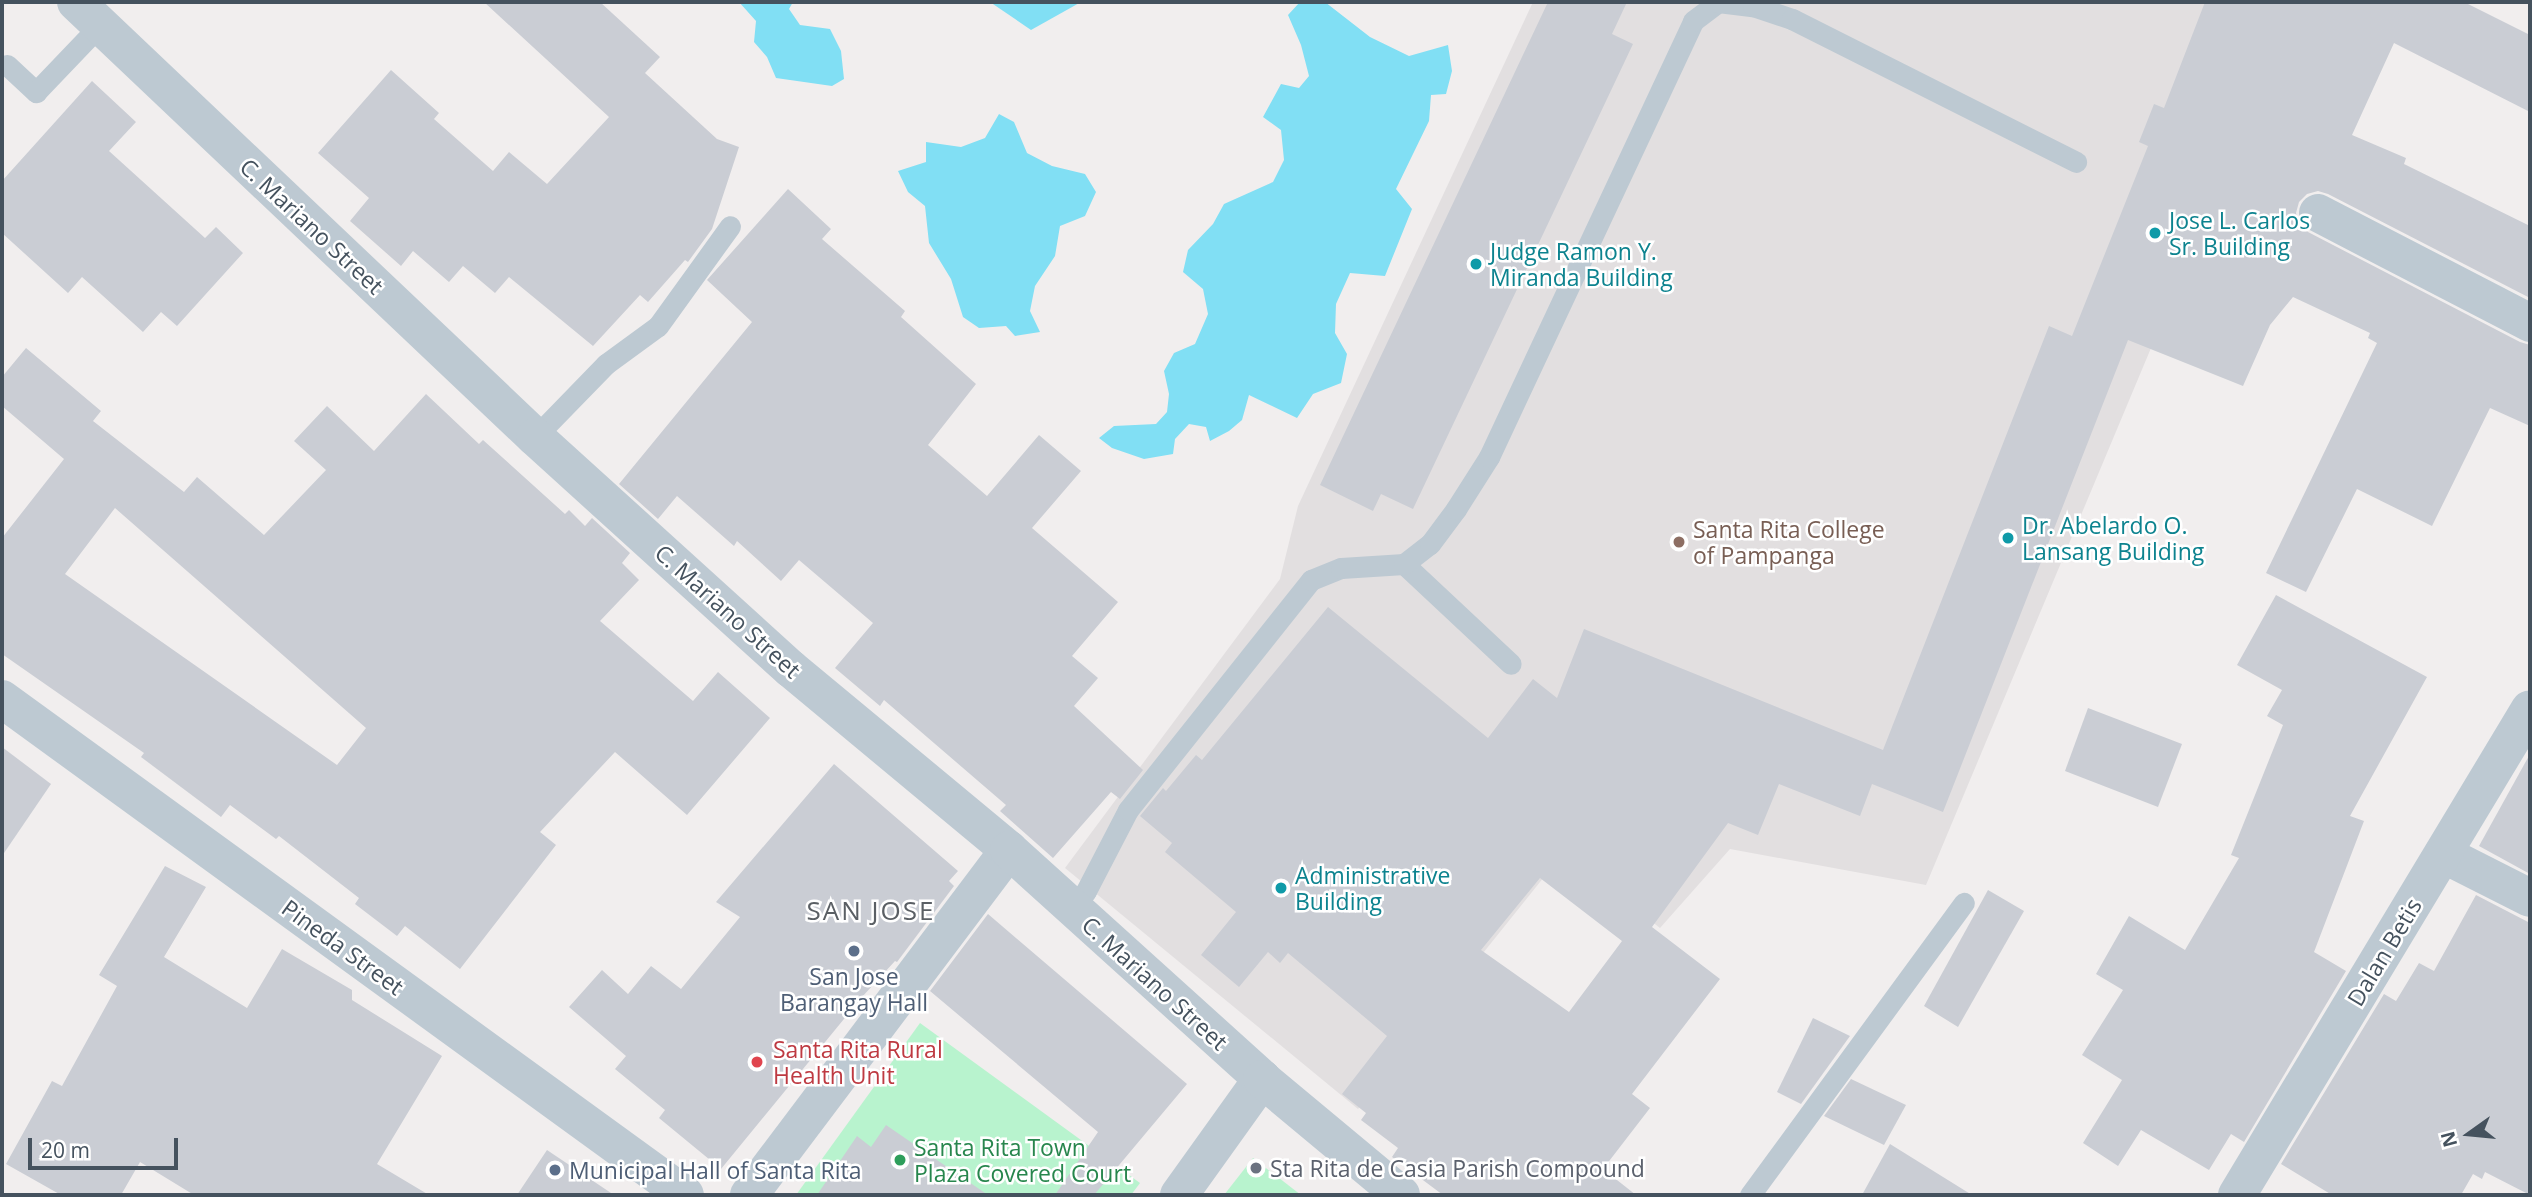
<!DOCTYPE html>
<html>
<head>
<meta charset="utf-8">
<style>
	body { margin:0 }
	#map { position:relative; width:2532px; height:1197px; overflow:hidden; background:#f1eeee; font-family:"Open Sans",sans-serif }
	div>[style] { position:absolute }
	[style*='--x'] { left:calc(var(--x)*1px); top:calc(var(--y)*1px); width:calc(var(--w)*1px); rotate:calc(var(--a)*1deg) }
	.education>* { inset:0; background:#e2dfe0 }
	.green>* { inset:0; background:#b8f3ce }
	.water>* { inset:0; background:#81dff4 }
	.building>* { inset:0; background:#cacdd4 }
	.service>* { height:21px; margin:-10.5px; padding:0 10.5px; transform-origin:10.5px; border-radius:10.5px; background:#bdc9d2 }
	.minor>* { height:38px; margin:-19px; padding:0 19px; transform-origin:19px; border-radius:19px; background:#bdc9d2 }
	.tertiary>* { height:38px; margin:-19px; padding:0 19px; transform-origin:19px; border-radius:19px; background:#bdc9d2 }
	.dots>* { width:19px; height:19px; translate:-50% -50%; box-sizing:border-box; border:4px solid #fff; border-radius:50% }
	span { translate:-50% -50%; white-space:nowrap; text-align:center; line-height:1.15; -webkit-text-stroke:5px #fff; paint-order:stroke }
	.culture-label { font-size:23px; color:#0d838f }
	.left { translate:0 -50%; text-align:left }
	.street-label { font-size:23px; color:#45525e }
	.education-label { font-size:23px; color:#785e54 }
	.service-label { font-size:23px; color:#4e5e75 }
	.health-label { font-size:23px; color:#be3a42 }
	.leisure-label { font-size:23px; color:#27864d }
	.worship-label { font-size:23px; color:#5b616d }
	.quarter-label { font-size:26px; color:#5a5f64; letter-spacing:2px }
	.frame { position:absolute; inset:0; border:4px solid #45525e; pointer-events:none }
	.north { position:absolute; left:2434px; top:1099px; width:70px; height:70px; -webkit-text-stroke:5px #fff; paint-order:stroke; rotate:255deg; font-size:19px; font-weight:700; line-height:28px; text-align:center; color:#45525e }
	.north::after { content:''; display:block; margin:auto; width:24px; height:32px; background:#45525e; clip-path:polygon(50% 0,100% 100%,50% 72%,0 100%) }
	.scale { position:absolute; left:28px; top:1138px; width:150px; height:32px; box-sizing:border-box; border:4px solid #45525e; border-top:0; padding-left:9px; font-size:21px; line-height:24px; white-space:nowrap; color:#45525e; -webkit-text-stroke:5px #fff; paint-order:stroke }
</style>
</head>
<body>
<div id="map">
	<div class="education">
		<div style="clip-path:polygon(1533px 2px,2296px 2px,1926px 885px,1730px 849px,1660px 928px,1564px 852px,1358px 1109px,1065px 868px,1280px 579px,1298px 506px)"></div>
	</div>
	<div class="green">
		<div style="clip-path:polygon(920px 1023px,1140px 1183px,1131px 1195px,796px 1195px)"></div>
		<div style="clip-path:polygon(1253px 1158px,1301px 1195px,1224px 1195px)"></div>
	</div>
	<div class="water">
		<div style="clip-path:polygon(739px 2px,793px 2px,789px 9px,800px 25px,830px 29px,841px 51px,844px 79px,832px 86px,776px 78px,767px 57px,754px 42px,756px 21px)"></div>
		<div style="clip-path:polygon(990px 2px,1081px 2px,1031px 30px)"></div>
		<div style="clip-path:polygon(1300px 2px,1325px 2px,1370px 37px,1409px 56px,1448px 45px,1452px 71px,1446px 94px,1431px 95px,1429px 121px,1396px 189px,1412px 209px,1385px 276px,1350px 273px,1336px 304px,1335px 333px,1347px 354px,1341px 383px,1313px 394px,1297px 418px,1249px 395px,1242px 420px,1229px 431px,1210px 441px,1206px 427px,1189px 424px,1175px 439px,1173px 454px,1144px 459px,1112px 448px,1099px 438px,1114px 426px,1156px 424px,1167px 412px,1169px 394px,1164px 371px,1174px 353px,1195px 344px,1208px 314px,1203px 289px,1183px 272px,1188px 250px,1213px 224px,1224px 204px,1273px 182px,1284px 160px,1281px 130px,1263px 117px,1281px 84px,1299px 88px,1309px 76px,1301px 45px,1288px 15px)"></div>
		<div style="clip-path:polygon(999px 114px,1014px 122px,1027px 153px,1052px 166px,1085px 174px,1096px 192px,1085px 216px,1060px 226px,1055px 256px,1035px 286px,1030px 311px,1040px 332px,1015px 336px,1006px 326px,979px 328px,963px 317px,951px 279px,929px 243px,925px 206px,908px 192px,898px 171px,926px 162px,926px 142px,961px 147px,985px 138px)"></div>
	</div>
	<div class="building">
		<div style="clip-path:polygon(484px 2px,600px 2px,660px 57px,645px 73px,717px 139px,739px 147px,712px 229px,688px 262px,685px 260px,648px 302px,640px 295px,593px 346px,509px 277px,495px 293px,463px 266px,449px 282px,413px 251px,401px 266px,350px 221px,369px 198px,318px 153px,391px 70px,439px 113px,434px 119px,493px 171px,509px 152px,547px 184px,609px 117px)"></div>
		<div style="clip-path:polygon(1548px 2px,1627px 2px,1612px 34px,1633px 44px,1413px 509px,1381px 494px,1373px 511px,1320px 485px)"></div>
		<div style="clip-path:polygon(evenodd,2205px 2px,2464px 2px,2530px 35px,2530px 112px,2394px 43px,2352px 135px,2406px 158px,2404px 164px,2530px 226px,2530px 298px,2328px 194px,2318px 191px,2307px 194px,2299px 202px,2296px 213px,2299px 224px,2308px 232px,2520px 342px,2530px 345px,2530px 426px,2490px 408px,2432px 526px,2357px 489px,2306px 592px,2266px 573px,2377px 343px,2368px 338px,2370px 333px,2293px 297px,2270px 325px,2243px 386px,2128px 340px,1943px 812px,1872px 784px,1860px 816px,1779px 784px,1758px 835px,1728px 823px,1652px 927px,1720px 979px,1632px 1094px,1650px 1108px,1603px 1169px,1636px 1195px,1443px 1195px,1392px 1157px,1398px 1148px,1361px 1120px,1366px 1113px,1342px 1094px,1387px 1036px,1288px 953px,1280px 963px,1268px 952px,1239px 987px,1201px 955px,1236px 912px,1165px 852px,1172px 843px,1140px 816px,1163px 788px,1166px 791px,1196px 755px,1202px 760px,1328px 607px,1488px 738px,1533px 679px,1557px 698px,1584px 629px,1883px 750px,2049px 326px,2072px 336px,2148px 146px,2139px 142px,2154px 104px,2164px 108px,2205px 2px,1540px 878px,1622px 941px,1569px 1012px,1481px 950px,1540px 878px)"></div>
		<div style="clip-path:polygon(92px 81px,136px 122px,109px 151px,205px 238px,216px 227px,243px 253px,177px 326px,161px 312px,143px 332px,82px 277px,68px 293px,2px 233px,2px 181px)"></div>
		<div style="clip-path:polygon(788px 189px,831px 229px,822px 239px,905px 311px,901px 317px,976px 384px,928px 445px,987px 496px,1039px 435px,1081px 471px,1032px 528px,1118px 602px,1072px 656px,1098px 678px,1074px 706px,1143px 770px,1120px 799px,1111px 792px,1053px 858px,1000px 811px,1006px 805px,884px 700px,880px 706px,835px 668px,873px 623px,799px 560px,781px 581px,737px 541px,734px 546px,677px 496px,658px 519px,619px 484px,752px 322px,707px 280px)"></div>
		<div style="clip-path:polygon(evenodd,26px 348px,101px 411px,93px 421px,184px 492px,197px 477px,264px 535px,326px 470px,294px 441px,327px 406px,374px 451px,426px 394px,479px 444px,483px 440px,565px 514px,569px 510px,585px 526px,592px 518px,630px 553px,622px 563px,639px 580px,600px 621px,693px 701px,718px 672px,770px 718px,687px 815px,615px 752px,540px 832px,556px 845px,460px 969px,405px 926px,397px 936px,355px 904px,359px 898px,279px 836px,276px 839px,230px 805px,221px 817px,141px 757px,144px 753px,2px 654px,2px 538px,64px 459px,2px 406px,2px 377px,26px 348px,115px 508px,366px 728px,337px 765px,65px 574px,115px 508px)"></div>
		<div style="clip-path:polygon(2276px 595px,2427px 677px,2350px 816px,2364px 821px,2314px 952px,2346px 971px,2244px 1142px,2231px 1134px,2209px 1170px,2141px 1130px,2118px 1166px,2083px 1143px,2122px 1080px,2082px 1055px,2123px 990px,2096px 974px,2129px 916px,2185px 950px,2239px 858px,2231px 855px,2283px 725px,2267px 716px,2282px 690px,2237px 665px)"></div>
		<div style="clip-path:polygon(2088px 708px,2182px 744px,2158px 807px,2065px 771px)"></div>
		<div style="clip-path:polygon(2px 747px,51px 784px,2px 856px)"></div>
		<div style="clip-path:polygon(2530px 754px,2530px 874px,2479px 846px)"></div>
		<div style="clip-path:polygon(834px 764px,958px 871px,949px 881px,954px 886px,897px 962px,895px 961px,862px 997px,721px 1169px,659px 1118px,665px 1110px,615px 1069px,626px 1056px,569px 1007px,602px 970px,628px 994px,651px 966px,681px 989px,740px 917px,716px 902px)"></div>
		<div style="clip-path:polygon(165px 866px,206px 887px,164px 957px,247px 1008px,282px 949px,352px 990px,352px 1000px,442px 1056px,377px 1164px,429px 1195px,194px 1195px,140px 1162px,121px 1195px,61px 1195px,6px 1164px,52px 1081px,62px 1086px,117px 986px,99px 975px)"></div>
		<div style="clip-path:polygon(1988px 890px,2024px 911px,1958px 1027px,1924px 1006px)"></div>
		<div style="clip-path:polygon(2476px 895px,2530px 923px,2530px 1195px,2485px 1172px,2482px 1179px,2473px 1174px,2461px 1195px,2332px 1195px,2281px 1164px,2384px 994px,2396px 1001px,2419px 963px,2434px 971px)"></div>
		<div style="clip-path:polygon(988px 914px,1187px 1084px,1094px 1195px,1055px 1195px,1098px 1132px,930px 991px)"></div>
		<div style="clip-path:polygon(1813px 1018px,1850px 1036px,1801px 1104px,1777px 1092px)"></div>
		<div style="clip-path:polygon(1851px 1079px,1906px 1105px,1884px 1145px,1824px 1116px)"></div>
		<div style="clip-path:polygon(886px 1125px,988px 1195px,817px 1195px,857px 1136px,871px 1147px)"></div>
		<div style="clip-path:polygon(1890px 1144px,1972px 1195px,1862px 1195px)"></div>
		<div style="clip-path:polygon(547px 1150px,614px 1195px,517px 1195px)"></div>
	</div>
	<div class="service">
		<div style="--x:7;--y:65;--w:40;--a:43"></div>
		<div style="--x:36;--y:92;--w:93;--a:-46.3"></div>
		<div style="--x:535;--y:437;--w:102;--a:-45.8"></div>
		<div style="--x:606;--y:364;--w:64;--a:-36.2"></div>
		<div style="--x:658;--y:326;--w:123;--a:-54.2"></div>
		<div style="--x:1404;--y:564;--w:146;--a:43.1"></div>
		<div style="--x:1073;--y:909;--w:22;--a:-54"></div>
		<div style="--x:1086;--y:891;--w:91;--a:-62.6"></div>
		<div style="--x:1128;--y:810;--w:294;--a:-51.5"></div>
		<div style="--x:1311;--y:580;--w:32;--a:-22"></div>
		<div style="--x:1341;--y:568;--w:63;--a:-3.6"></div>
		<div style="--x:1404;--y:564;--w:33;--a:-38"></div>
		<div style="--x:1430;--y:544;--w:44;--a:-53.4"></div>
		<div style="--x:1456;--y:509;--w:62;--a:-57.6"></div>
		<div style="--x:1489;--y:457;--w:481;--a:-64.9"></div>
		<div style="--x:1693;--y:21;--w:31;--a:-37"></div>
		<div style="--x:1718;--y:2;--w:35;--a:7"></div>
		<div style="--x:1753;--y:6;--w:41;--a:18.4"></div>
		<div style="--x:1792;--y:19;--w:318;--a:26.7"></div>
		<div style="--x:1750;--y:1195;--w:362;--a:-53.8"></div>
	</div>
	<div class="minor">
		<div style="--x:2318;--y:213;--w:239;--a:27.4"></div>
		<div style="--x:2;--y:699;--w:844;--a:35.99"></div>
		<div style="--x:2443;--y:854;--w:97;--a:26.8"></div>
		<div style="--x:749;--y:1195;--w:432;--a:-53"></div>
		<div style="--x:1179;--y:1195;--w:143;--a:-54.4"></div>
	</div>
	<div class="tertiary">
		<div style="--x:76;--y:2;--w:632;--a:43.46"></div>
		<div style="--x:535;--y:437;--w:345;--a:42.2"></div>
		<div style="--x:791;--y:669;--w:283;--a:39.7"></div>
		<div style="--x:1009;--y:850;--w:341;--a:42.1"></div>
		<div style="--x:1262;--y:1079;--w:181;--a:39.8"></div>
		<div style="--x:2237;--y:1195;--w:567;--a:-58.92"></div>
	</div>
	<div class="dots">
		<div style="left:2155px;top:233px;background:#0f9aa8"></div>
		<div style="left:1476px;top:264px;background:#0f9aa8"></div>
		<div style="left:2008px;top:538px;background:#0f9aa8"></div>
		<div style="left:1679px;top:542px;background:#8d6e63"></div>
		<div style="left:1281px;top:888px;background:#0f9aa8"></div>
		<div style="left:854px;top:951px;background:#5c6f8a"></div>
		<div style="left:757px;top:1062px;background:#e0444e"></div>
		<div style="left:900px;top:1160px;background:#2e9e5b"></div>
		<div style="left:1256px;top:1168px;background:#6b7280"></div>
		<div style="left:555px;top:1170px;background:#5c6f8a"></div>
	</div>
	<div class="culture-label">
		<span class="left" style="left:2169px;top:233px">Jose L. Carlos<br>Sr. Building</span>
		<span class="left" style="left:1490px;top:264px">Judge Ramon Y.<br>Miranda Building</span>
		<span class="left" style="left:2022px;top:538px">Dr. Abelardo O.<br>Lansang Building</span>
		<span class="left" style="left:1295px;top:888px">Administrative<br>Building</span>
	</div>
	<div class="street-label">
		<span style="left:312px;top:226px;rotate:43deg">C. Mariano Street</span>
		<span style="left:728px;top:611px;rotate:42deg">C. Mariano Street</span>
		<span style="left:343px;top:947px;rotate:36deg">Pineda Street</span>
		<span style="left:2384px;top:952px;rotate:-59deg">Dalan Betis</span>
		<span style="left:1155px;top:983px;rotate:42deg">C. Mariano Street</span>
	</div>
	<div class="education-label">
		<span class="left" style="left:1693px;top:542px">Santa Rita College<br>of Pampanga</span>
	</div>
	<div class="service-label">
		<span style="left:854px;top:989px">San Jose<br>Barangay Hall</span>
		<span class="left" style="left:569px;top:1170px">Municipal Hall of Santa Rita</span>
	</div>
	<div class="health-label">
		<span class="left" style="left:773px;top:1062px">Santa Rita Rural<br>Health Unit</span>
	</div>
	<div class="leisure-label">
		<span class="left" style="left:914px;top:1160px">Santa Rita Town<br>Plaza Covered Court</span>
	</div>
	<div class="worship-label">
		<span class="left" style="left:1270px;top:1168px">Sta Rita de Casia Parish Compound</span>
	</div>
	<div class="quarter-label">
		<span style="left:871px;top:911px">SAN JOSE</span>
	</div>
	<div class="frame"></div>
	<div class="north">N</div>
	<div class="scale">20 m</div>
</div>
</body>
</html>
